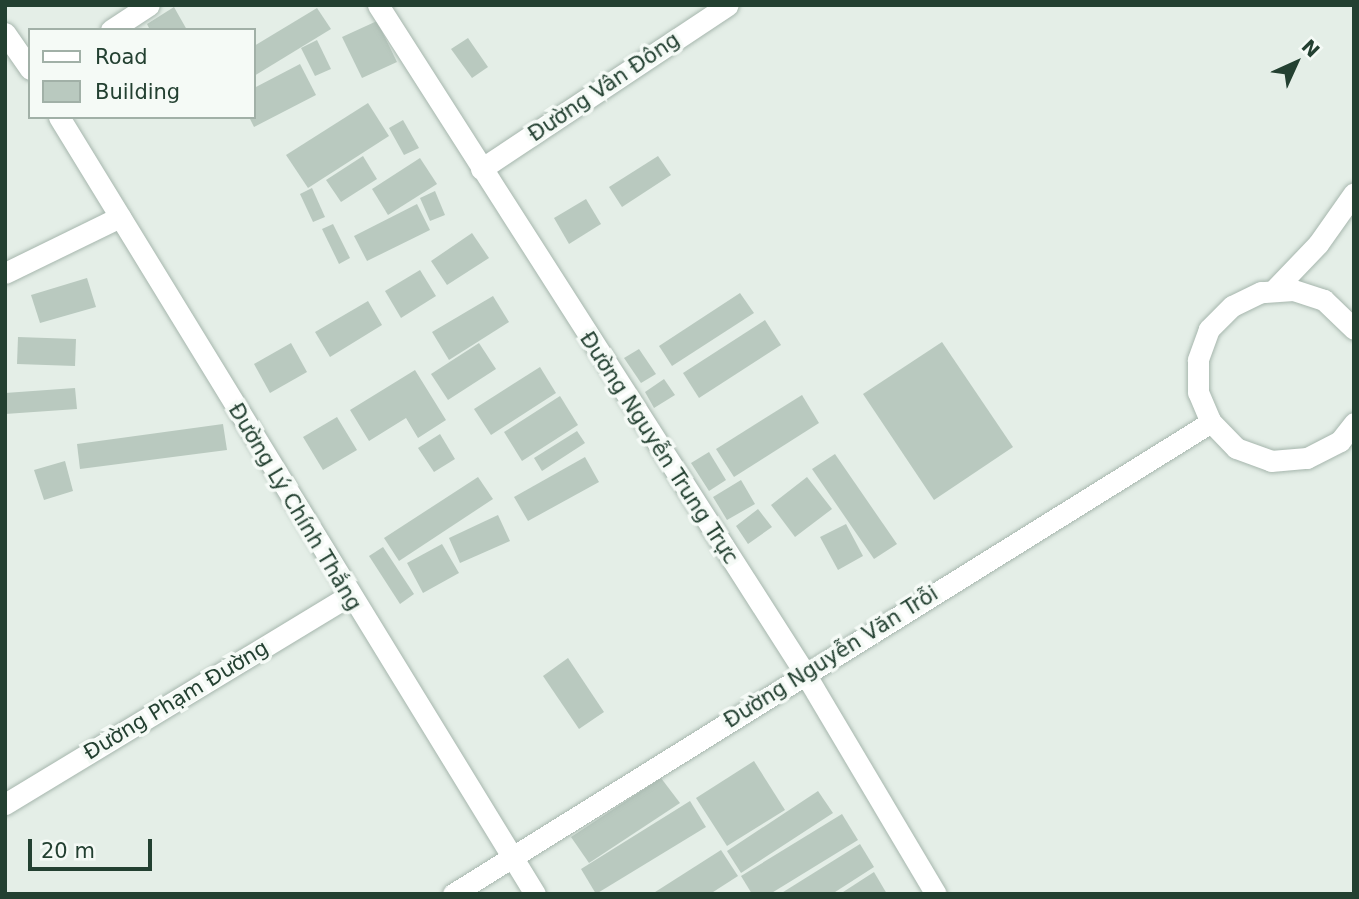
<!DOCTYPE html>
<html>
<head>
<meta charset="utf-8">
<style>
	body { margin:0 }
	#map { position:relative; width:1359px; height:899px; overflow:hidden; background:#e4eee7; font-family:"DejaVu Sans",sans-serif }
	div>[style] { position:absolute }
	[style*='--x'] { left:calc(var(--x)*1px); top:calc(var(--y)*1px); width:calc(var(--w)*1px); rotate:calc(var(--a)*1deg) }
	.building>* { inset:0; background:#b9c9bf }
	.roads { filter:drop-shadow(0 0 2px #a6b6ad) drop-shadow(0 0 2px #a6b6ad) }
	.street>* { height:21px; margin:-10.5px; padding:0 10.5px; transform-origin:10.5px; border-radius:10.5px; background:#fff }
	span { translate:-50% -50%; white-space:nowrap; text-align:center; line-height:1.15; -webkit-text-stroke:7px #f5faf6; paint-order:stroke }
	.street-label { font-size:21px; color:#234031 }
	.frame { position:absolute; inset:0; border:7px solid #234031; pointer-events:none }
	.legend { position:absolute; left:28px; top:28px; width:228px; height:91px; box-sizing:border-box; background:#f5faf6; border:2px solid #a1b0a7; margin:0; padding:9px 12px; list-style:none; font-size:21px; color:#234031 }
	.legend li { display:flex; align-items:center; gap:14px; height:35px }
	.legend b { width:35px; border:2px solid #a1b0a7 }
	.north { position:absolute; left:1261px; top:28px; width:70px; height:70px; -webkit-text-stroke:5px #f5faf6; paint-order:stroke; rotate:45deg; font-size:19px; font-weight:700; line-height:28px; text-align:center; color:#234031 }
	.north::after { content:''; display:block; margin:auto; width:24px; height:32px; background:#234031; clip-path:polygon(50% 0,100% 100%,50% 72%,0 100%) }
	.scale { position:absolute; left:28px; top:839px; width:124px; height:32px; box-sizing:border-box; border:4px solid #234031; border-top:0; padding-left:9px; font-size:21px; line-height:24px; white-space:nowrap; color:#234031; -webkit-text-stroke:5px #f5faf6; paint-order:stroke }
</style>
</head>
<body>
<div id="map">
	<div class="building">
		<div style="clip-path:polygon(174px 7px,187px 30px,150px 30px,147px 24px)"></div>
		<div style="clip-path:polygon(317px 8px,331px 29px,254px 76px,254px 46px)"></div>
		<div style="clip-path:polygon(377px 21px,397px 62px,362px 78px,342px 37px)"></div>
		<div style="clip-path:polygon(468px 38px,488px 67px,472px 78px,451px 49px)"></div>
		<div style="clip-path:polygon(317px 40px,331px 69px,315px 76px,301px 48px)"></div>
		<div style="clip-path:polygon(300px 64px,316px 95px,254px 127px,249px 117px,254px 88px)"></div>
		<div style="clip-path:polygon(368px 103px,389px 136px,308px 188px,286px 155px)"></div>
		<div style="clip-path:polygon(403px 120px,419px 148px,404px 155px,389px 128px)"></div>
		<div style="clip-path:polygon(363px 156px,377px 179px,341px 202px,326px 180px)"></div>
		<div style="clip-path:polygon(658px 156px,671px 175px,622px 207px,609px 187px)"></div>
		<div style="clip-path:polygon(420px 158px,437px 184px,388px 215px,372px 189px)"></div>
		<div style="clip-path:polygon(312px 188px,325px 217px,313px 222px,300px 194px)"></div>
		<div style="clip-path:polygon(435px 191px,445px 215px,430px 221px,420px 198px)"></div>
		<div style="clip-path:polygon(586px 199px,601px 224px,569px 244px,554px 218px)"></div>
		<div style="clip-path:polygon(417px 204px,430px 230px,367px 261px,354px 236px)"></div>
		<div style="clip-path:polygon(333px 224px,350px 258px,339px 264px,322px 229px)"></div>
		<div style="clip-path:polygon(472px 233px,489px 258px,447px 285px,431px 261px)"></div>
		<div style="clip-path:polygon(420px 270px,436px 296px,401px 318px,385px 291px)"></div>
		<div style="clip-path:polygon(87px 278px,96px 307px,40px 323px,31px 295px)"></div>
		<div style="clip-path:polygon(740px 293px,754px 313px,672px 366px,659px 346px)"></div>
		<div style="clip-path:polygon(493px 296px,509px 322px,449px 360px,432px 332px)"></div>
		<div style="clip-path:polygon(368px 301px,382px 325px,330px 357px,315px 332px)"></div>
		<div style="clip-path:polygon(765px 320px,781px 345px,699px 398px,683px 373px)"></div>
		<div style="clip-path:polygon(18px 337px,76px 339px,75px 366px,17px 364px)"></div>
		<div style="clip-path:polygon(942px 342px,1013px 447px,934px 500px,863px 394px)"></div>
		<div style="clip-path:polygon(291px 343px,307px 372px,270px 393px,254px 364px)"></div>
		<div style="clip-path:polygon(479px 343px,496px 369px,448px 400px,431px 374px)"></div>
		<div style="clip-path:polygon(639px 349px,656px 374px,641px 383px,624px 358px)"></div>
		<div style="clip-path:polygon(540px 367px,556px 393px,491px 435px,474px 409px)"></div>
		<div style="clip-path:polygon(415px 370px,446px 420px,418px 438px,406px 418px,369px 441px,350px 410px)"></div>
		<div style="clip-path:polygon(664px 379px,675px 395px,654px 408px,645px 392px)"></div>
		<div style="clip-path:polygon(75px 388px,77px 409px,5px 414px,5px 393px)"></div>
		<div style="clip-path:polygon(802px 395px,819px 423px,734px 477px,716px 449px)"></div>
		<div style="clip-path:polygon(560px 396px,578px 425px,522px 461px,504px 432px)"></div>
		<div style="clip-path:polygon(337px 417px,357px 450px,323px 470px,303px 437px)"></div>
		<div style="clip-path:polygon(223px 424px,227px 450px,80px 469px,77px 444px)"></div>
		<div style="clip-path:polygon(577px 431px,585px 443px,542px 471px,534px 458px)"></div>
		<div style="clip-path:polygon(440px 434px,455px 459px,434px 472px,418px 448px)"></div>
		<div style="clip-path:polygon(709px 452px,726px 480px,709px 491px,691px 463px)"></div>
		<div style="clip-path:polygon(835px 454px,897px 544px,874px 559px,812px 469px)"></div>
		<div style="clip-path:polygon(585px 457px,599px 482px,528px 521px,514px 497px)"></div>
		<div style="clip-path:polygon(65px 461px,73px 491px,44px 500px,34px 470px)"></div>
		<div style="clip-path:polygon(478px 477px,493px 499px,399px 561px,384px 538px)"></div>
		<div style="clip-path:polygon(807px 477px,832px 509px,795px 537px,771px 505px)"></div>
		<div style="clip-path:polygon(741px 480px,755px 504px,727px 520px,713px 497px)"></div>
		<div style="clip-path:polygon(758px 509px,772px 527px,748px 544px,736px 526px)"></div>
		<div style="clip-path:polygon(498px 515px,510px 541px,460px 563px,449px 538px)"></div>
		<div style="clip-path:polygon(846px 524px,863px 556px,838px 570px,820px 537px)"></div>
		<div style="clip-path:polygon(442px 544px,459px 573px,423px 593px,407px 563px)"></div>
		<div style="clip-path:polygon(383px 547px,414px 594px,400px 604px,369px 556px)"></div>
		<div style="clip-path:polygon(568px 658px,604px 712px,579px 729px,543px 676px)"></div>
		<div style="clip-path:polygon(754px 761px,785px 810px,727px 846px,696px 798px)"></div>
		<div style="clip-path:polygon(661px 778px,680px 803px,589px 863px,571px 837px)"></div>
		<div style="clip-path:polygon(818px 791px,833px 813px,741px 873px,727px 851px)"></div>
		<div style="clip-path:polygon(690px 801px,706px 827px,596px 894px,581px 869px)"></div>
		<div style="clip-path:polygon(842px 814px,858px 840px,770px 894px,752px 894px,741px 876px)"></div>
		<div style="clip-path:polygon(860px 844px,874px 867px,832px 894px,780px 894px)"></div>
		<div style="clip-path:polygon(721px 850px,738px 876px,710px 894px,652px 894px)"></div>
		<div style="clip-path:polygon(874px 872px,887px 894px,840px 894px)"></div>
	</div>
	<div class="roads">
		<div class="street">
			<div style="--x:378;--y:5;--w:791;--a:57.43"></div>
			<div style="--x:804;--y:672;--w:258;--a:59.3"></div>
			<div style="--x:111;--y:30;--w:45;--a:-33.3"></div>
			<div style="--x:5;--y:33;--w:44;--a:55.2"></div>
			<div style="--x:59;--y:117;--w:911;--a:58.51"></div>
			<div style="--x:481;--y:169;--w:296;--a:-33.6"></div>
			<div style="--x:5;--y:273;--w:128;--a:-26"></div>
			<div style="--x:1273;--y:291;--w:65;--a:-46.2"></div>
			<div style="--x:1318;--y:244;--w:62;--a:-54.8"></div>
			<div style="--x:1354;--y:329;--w:42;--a:-136"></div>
			<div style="--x:1324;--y:300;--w:33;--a:-162"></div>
			<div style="--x:1293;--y:290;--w:32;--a:176"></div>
			<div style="--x:1261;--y:292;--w:32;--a:154"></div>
			<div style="--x:1232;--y:306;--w:33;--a:135"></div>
			<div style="--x:1209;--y:329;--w:33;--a:110"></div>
			<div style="--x:1198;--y:360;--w:32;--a:90"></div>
			<div style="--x:1198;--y:392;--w:33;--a:67"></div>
			<div style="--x:1211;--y:422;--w:36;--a:46"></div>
			<div style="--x:1236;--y:448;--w:37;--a:20"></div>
			<div style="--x:1271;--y:461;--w:36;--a:-5"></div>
			<div style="--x:1307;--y:458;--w:37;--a:-27"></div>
			<div style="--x:1340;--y:441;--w:23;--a:-52"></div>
			<div style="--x:5;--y:804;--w:401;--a:-31.2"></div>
			<div style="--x:453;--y:894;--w:893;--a:-31.91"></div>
		</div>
	</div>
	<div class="street-label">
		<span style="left:604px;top:87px;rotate:-34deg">Đường Vân Đông</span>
		<span style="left:659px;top:448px;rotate:57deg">Đường Nguyễn Trung Trực</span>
		<span style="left:295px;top:507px;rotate:59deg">Đường Lý Chính Thắng</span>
		<span style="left:831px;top:657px;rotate:-32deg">Đường Nguyễn Văn Trỗi</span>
		<span style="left:176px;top:700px;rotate:-31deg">Đường Phạm Đường</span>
	</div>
	<div class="frame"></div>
	<ul class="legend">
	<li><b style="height:9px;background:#fff"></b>Road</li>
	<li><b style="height:19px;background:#b9c9bf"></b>Building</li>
	</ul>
	<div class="north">N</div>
	<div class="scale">20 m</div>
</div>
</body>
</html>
